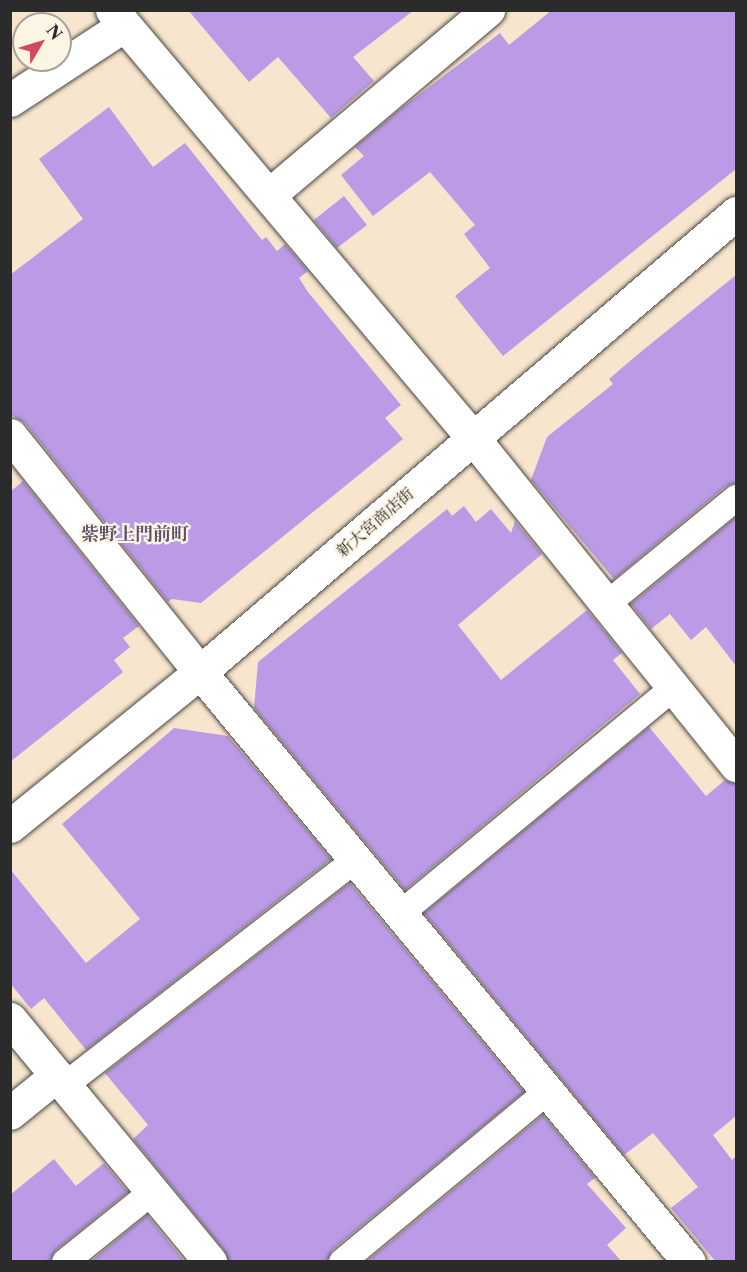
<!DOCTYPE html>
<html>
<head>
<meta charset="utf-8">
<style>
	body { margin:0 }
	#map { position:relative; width:747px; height:1272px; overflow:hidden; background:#f7e6cd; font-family:"Libre Caslon Text","Noto Serif JP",serif }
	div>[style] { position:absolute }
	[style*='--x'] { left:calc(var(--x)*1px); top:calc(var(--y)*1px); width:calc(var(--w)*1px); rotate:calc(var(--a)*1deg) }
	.building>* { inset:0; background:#bb9be5 }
	.roads { filter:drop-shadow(0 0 2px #4a4743) drop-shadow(0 0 2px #4a4743) }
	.service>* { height:26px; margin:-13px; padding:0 13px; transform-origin:13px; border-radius:13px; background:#fff }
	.minor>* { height:33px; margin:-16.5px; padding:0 16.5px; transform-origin:16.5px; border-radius:16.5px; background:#fff }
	span { translate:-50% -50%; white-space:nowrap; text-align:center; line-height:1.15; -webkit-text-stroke:4.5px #fcf5e5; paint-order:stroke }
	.street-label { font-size:16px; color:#2b2b2b }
	.neighbourhood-label { font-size:18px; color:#5d526c; font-weight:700 }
	.frame { position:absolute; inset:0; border:12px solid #2b2b2b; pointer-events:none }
	.north { position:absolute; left:12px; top:12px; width:60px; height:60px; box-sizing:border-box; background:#fcf5e5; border:2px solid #a8a49b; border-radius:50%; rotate:52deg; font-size:16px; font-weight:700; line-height:24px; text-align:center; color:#2b2b2b }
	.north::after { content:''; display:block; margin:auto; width:21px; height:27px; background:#d1495b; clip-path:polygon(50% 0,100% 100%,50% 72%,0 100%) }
</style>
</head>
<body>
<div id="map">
	<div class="building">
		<div style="clip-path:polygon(188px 10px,414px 10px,353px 57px,374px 81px,331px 118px,278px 57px,249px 82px)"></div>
		<div style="clip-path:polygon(552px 10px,736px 10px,736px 169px,503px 356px,455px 296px,490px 268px,464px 234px,475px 225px,430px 172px,373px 216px,341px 175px,364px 156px,355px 147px,399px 110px,500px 33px,509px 45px)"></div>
		<div style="clip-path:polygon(109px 107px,153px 167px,185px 143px,262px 240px,266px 237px,277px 251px,285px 244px,308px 271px,299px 278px,308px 292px,401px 405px,385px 418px,403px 439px,201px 603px,172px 599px,168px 602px,25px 423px,10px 414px,10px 275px,83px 219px,39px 159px)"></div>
		<div style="clip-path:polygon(344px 196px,367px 225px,337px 248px,314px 220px)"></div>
		<div style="clip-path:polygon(736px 275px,736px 483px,726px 486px,614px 579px,531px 480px,547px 437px,613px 384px,609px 379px,637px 355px)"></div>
		<div style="clip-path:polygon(23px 481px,139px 626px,123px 638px,130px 647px,114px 660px,123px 672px,10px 762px,10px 492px)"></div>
		<div style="clip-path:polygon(464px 506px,476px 522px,491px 509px,511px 533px,515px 521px,542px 554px,458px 625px,501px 680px,587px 610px,622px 653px,613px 660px,640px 694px,405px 890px,254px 708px,258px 662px,447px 509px,452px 516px)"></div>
		<div style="clip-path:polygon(736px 517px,736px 666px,706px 627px,691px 640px,670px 614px,651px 629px,631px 604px)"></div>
		<div style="clip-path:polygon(649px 727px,706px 796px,725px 780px,736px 783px,736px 1116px,713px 1135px,732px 1160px,736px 1156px,736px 1262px,716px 1262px,671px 1208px,698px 1187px,653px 1133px,624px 1155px,424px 913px)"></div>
		<div style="clip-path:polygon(174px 728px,228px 736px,331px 859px,86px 1050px,44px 998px,31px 1009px,10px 983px,10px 869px,86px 963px,140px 919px,62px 824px)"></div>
		<div style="clip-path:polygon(350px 883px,524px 1092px,332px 1250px,327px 1262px,228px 1262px,224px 1250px,133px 1139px,148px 1125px,105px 1073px)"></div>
		<div style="clip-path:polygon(543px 1115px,595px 1178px,587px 1184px,626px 1228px,607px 1245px,622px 1262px,366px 1262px)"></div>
		<div style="clip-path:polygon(54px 1159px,76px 1186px,104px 1163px,128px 1192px,56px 1250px,50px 1262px,10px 1262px,10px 1195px)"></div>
		<div style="clip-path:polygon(147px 1215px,185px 1262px,90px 1262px)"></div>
	</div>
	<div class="roads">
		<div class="service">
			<div style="--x:607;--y:604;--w:167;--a:-39.4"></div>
			<div style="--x:400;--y:914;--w:356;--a:-39.6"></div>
			<div style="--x:65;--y:1085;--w:368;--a:-37.8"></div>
			<div style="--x:65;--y:1262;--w:112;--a:-38.8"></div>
			<div style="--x:342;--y:1262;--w:268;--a:-39.7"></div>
		</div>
		<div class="minor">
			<div style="--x:112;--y:10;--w:560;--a:49.85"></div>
			<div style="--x:473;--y:438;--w:420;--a:51.2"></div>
			<div style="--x:10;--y:100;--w:135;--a:-33.2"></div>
			<div style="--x:269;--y:195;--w:287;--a:-40.2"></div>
			<div style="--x:10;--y:435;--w:304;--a:51.3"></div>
			<div style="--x:200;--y:672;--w:766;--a:50.35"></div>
			<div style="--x:10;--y:826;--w:245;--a:-39"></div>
			<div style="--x:200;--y:672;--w:706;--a:-40.57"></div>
			<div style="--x:10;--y:1019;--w:315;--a:50.5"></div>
			<div style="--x:10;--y:1113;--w:60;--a:-39"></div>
		</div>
	</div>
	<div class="street-label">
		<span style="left:375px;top:522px;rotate:-41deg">新大宮商店街</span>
	</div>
	<div class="neighbourhood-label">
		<span style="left:135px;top:534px">紫野上門前町</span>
	</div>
	<div class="frame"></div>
	<div class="north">N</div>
</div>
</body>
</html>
